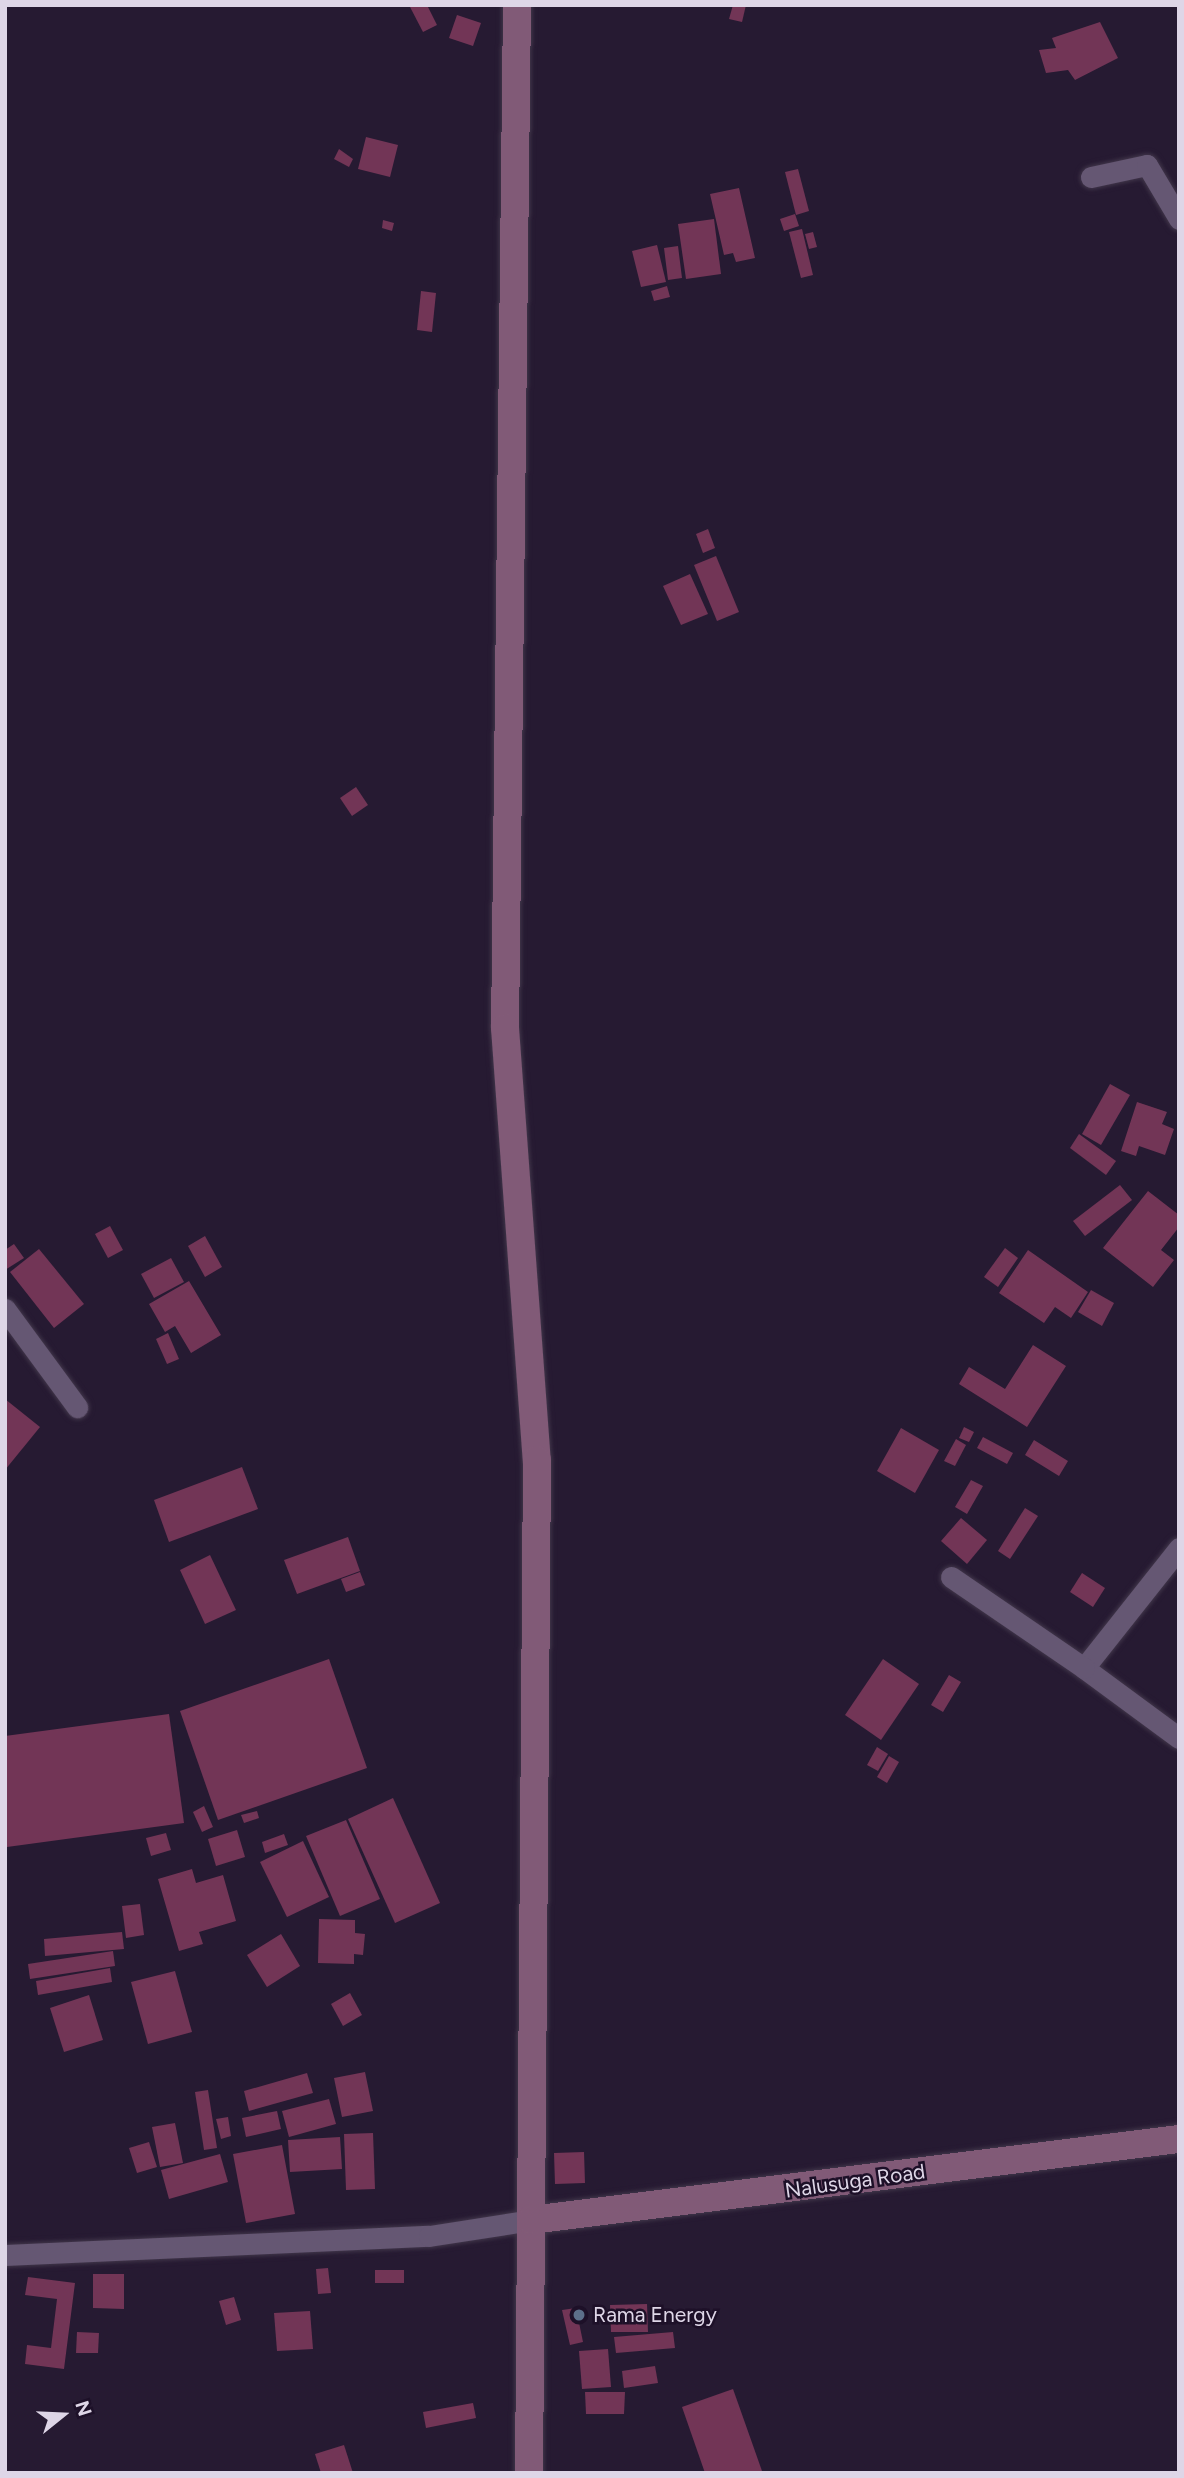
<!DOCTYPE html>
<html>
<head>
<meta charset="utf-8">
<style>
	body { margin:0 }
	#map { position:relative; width:1184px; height:2478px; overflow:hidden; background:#261a32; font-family:Figtree,sans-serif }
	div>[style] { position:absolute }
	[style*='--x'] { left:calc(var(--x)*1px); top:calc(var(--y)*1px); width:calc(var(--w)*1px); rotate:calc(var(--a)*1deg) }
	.building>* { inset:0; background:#723556 }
	.roads { filter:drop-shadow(0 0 2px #41364a) drop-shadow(0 0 2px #41364a) }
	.street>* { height:21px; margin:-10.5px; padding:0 10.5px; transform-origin:10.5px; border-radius:10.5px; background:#655773 }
	.secondary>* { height:28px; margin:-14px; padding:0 14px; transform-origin:14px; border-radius:14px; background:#815a77 }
	.dots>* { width:19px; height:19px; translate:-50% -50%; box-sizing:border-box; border:4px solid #1d1028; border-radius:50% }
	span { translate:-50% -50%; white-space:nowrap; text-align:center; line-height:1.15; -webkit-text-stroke:5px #1d1028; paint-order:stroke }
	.street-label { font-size:21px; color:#ded6e7 }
	.poi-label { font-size:21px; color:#ded6e7 }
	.left { translate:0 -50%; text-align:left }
	.frame { position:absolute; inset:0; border:7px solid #ded6e7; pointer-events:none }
	.north { position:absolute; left:28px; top:2380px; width:70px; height:70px; -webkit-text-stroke:5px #1d1028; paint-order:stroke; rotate:72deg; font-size:19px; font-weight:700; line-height:28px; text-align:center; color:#ded6e7 }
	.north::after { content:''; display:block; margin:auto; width:24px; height:32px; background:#ded6e7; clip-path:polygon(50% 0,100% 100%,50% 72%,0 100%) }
</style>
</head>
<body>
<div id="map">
	<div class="building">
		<div style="clip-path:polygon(409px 5px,427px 5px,437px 25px,423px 32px)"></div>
		<div style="clip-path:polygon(733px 5px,746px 5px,742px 22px,729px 19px)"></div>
		<div style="clip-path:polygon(457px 15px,481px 23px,473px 46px,449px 38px)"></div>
		<div style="clip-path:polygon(1100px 22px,1118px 58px,1075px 80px,1068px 70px,1046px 73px,1039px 50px,1056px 48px,1052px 38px)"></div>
		<div style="clip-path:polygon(366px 137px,398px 145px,390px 177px,358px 169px)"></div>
		<div style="clip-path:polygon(339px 149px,353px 159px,349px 167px,334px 159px)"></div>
		<div style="clip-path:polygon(798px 169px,809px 211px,796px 215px,785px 172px)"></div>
		<div style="clip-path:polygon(739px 188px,755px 258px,736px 262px,733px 253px,724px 255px,710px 194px)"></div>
		<div style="clip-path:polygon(795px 214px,799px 226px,784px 231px,780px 219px)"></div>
		<div style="clip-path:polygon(714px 219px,721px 274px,686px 279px,678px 224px)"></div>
		<div style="clip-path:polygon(383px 220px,394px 223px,392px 231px,382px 228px)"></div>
		<div style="clip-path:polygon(802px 229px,813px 275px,801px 278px,789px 232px)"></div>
		<div style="clip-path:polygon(813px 232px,817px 247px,809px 249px,805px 234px)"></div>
		<div style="clip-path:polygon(657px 245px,666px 282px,641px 287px,632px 251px)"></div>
		<div style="clip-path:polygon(678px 246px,682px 278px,668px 280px,664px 248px)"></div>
		<div style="clip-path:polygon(667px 286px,670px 297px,654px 301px,651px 291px)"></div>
		<div style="clip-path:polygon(421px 291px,436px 293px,432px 332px,417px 330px)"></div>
		<div style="clip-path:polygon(708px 529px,715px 548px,703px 553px,696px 534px)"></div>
		<div style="clip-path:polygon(716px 556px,739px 612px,717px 621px,694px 565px)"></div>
		<div style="clip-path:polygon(690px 574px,708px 614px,681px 625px,663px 586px)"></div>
		<div style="clip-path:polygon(356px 787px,368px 805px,352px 816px,340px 798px)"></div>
		<div style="clip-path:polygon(1110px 1084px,1130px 1095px,1101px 1145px,1082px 1134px)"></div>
		<div style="clip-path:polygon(1137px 1102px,1167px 1112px,1162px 1124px,1174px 1129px,1165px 1155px,1139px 1146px,1136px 1156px,1121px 1151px)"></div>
		<div style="clip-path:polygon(1079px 1134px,1116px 1161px,1106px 1175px,1070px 1148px)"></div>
		<div style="clip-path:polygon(1120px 1185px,1132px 1200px,1085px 1236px,1073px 1221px)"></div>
		<div style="clip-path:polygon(1148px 1191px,1179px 1215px,1179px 1227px,1161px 1250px,1174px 1260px,1153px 1287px,1103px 1248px)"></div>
		<div style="clip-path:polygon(110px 1226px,123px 1250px,108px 1258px,95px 1234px)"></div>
		<div style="clip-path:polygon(205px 1236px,222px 1267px,205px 1277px,188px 1246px)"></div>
		<div style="clip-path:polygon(14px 1244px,24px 1258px,5px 1270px,5px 1250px)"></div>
		<div style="clip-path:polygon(1005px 1248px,1018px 1258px,998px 1287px,984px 1277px)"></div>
		<div style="clip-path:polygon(39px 1249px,84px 1304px,54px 1328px,10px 1272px)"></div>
		<div style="clip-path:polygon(1028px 1250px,1088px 1292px,1071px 1318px,1055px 1307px,1044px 1323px,999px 1293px)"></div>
		<div style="clip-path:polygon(171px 1258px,184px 1282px,154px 1298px,141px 1274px)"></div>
		<div style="clip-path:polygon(189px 1281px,221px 1335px,191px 1353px,175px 1326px,165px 1332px,149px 1304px)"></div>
		<div style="clip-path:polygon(1091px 1290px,1114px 1303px,1102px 1326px,1078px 1312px)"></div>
		<div style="clip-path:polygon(168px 1333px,179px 1359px,167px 1364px,156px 1339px)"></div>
		<div style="clip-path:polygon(1033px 1345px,1066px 1366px,1027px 1427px,959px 1384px,969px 1367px,1005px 1389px)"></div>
		<div style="clip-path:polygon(5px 1399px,40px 1427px,5px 1470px)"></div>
		<div style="clip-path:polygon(964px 1427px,974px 1432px,969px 1442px,959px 1438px)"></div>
		<div style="clip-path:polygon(901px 1428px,939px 1450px,915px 1493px,877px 1471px)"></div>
		<div style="clip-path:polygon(983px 1437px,1013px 1453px,1007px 1464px,977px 1448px)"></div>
		<div style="clip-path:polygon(956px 1439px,966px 1445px,955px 1466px,944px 1461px)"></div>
		<div style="clip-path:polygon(1034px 1440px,1068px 1461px,1059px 1476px,1025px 1455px)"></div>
		<div style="clip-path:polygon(242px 1467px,258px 1509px,169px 1542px,154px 1500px)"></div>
		<div style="clip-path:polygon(971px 1480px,983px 1486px,967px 1514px,955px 1507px)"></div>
		<div style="clip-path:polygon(1025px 1508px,1038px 1516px,1010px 1559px,998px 1551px)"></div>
		<div style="clip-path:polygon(961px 1518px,987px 1540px,967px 1564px,941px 1541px)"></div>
		<div style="clip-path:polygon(348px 1537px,360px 1571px,297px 1594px,284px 1560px)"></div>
		<div style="clip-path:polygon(210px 1555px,236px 1610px,205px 1624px,180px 1570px)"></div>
		<div style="clip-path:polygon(360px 1572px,365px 1585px,346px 1592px,341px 1579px)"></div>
		<div style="clip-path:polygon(1082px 1573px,1105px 1588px,1093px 1607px,1070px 1592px)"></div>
		<div style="clip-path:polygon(329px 1659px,367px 1768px,218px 1820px,180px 1711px)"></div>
		<div style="clip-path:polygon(883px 1659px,919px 1684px,881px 1740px,845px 1715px)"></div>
		<div style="clip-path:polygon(949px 1675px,961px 1682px,943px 1712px,931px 1705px)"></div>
		<div style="clip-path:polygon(169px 1714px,184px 1823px,7px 1847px,5px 1736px)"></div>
		<div style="clip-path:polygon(877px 1747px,888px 1754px,878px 1771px,867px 1765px)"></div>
		<div style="clip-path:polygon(889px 1756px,899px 1762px,887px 1783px,877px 1777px)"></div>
		<div style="clip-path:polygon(393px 1798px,440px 1903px,395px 1923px,348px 1819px)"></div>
		<div style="clip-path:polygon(204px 1806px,213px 1827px,202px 1832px,193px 1812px)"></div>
		<div style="clip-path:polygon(257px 1811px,259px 1818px,244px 1823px,241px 1815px)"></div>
		<div style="clip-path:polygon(346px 1820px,380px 1899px,340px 1916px,306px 1836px)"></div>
		<div style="clip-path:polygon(237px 1830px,245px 1857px,216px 1866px,208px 1839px)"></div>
		<div style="clip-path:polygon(166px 1833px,171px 1850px,151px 1856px,146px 1838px)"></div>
		<div style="clip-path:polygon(284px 1834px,288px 1845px,265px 1853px,262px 1842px)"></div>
		<div style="clip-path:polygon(303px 1841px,329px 1897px,287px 1917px,260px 1862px)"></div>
		<div style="clip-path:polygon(192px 1869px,196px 1883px,223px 1875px,236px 1921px,199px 1932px,203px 1944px,179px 1951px,158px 1879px)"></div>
		<div style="clip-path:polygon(140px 1904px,144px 1935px,126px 1938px,122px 1906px)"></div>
		<div style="clip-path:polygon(319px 1919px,355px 1920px,355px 1933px,365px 1934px,363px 1955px,354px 1954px,354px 1964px,318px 1963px)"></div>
		<div style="clip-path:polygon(122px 1932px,124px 1949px,45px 1956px,44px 1939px)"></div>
		<div style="clip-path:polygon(281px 1934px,300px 1966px,267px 1987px,247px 1955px)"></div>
		<div style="clip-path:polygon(113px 1951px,115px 1966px,30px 1979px,28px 1964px)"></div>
		<div style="clip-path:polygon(110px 1968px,112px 1982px,38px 1995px,36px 1981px)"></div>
		<div style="clip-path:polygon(175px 1971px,192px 2032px,148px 2044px,131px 1982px)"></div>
		<div style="clip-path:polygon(350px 1993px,362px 2015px,343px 2026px,331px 2004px)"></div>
		<div style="clip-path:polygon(89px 1995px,103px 2040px,64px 2052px,50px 2008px)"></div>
		<div style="clip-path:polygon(365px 2072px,373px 2111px,342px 2117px,334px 2078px)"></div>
		<div style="clip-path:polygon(307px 2073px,313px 2093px,249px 2111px,244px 2091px)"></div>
		<div style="clip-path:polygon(208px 2090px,217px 2148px,204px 2150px,195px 2092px)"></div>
		<div style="clip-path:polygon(329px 2099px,336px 2124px,289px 2137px,282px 2111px)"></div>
		<div style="clip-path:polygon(277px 2111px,281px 2129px,246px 2137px,242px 2118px)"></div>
		<div style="clip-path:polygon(228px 2117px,231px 2136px,221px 2139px,216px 2119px)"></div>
		<div style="clip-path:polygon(175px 2123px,183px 2163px,160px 2167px,152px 2127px)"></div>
		<div style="clip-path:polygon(373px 2133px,375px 2189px,346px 2190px,344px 2134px)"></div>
		<div style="clip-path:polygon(340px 2137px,342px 2169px,290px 2172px,288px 2140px)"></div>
		<div style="clip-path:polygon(149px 2142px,157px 2167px,137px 2173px,129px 2148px)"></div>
		<div style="clip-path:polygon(282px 2145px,295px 2214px,246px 2223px,233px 2154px)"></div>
		<div style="clip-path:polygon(584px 2152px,585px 2183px,555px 2184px,554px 2153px)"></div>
		<div style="clip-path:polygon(220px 2154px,228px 2182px,169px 2199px,161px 2170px)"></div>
		<div style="clip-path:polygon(328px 2268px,331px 2293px,318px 2294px,316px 2269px)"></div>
		<div style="clip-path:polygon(375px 2270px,404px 2270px,404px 2283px,375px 2283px)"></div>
		<div style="clip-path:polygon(93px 2274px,124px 2274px,124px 2309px,93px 2308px)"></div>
		<div style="clip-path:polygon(28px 2277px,75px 2283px,64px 2369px,25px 2364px,27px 2345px,51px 2348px,57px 2299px,25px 2295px)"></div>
		<div style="clip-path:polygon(234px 2297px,241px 2320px,226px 2325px,219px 2301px)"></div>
		<div style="clip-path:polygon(647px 2304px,648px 2332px,611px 2332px,610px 2305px)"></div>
		<div style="clip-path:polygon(576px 2308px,583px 2342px,570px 2345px,562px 2310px)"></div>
		<div style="clip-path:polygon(310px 2311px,313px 2349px,277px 2351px,274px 2313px)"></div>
		<div style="clip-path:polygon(77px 2332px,99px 2333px,98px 2353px,76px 2353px)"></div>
		<div style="clip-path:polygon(673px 2332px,675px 2348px,616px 2353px,614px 2337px)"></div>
		<div style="clip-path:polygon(608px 2349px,611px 2387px,582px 2389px,579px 2351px)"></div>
		<div style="clip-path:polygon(655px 2366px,658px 2383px,624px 2388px,622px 2371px)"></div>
		<div style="clip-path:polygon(733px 2389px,762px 2471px,705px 2473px,682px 2407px)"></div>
		<div style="clip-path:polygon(585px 2392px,625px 2392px,624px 2414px,586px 2414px)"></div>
		<div style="clip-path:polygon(473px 2403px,476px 2418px,426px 2428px,423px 2412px)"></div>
		<div style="clip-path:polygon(344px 2445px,353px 2473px,321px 2473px,315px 2454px)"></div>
	</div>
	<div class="roads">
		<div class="street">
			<div style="--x:1091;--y:177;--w:57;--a:-12.1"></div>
			<div style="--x:1147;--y:165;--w:63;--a:59.3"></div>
			<div style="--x:5;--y:1309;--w:122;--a:53.7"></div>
			<div style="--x:1179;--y:1548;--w:153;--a:128.4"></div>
			<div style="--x:1084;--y:1668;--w:118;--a:36.4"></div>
			<div style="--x:951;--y:1577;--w:161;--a:34.4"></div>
			<div style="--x:5;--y:2255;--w:424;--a:-2.6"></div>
			<div style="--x:429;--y:2236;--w:103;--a:-8.9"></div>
		</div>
		<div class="secondary">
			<div style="--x:517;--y:5;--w:1023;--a:90.67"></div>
			<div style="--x:505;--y:1028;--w:433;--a:85.8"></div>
			<div style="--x:537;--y:1460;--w:1013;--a:90.45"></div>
			<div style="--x:531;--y:2220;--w:653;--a:-7.13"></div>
		</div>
	</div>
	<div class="dots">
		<div style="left:579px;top:2315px;background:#5c6f8a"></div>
	</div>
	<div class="street-label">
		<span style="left:855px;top:2181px;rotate:-8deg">Nalusuga Road</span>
	</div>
	<div class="poi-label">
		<span class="left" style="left:593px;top:2315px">Rama Energy</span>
	</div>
	<div class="frame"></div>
	<div class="north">N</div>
</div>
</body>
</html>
